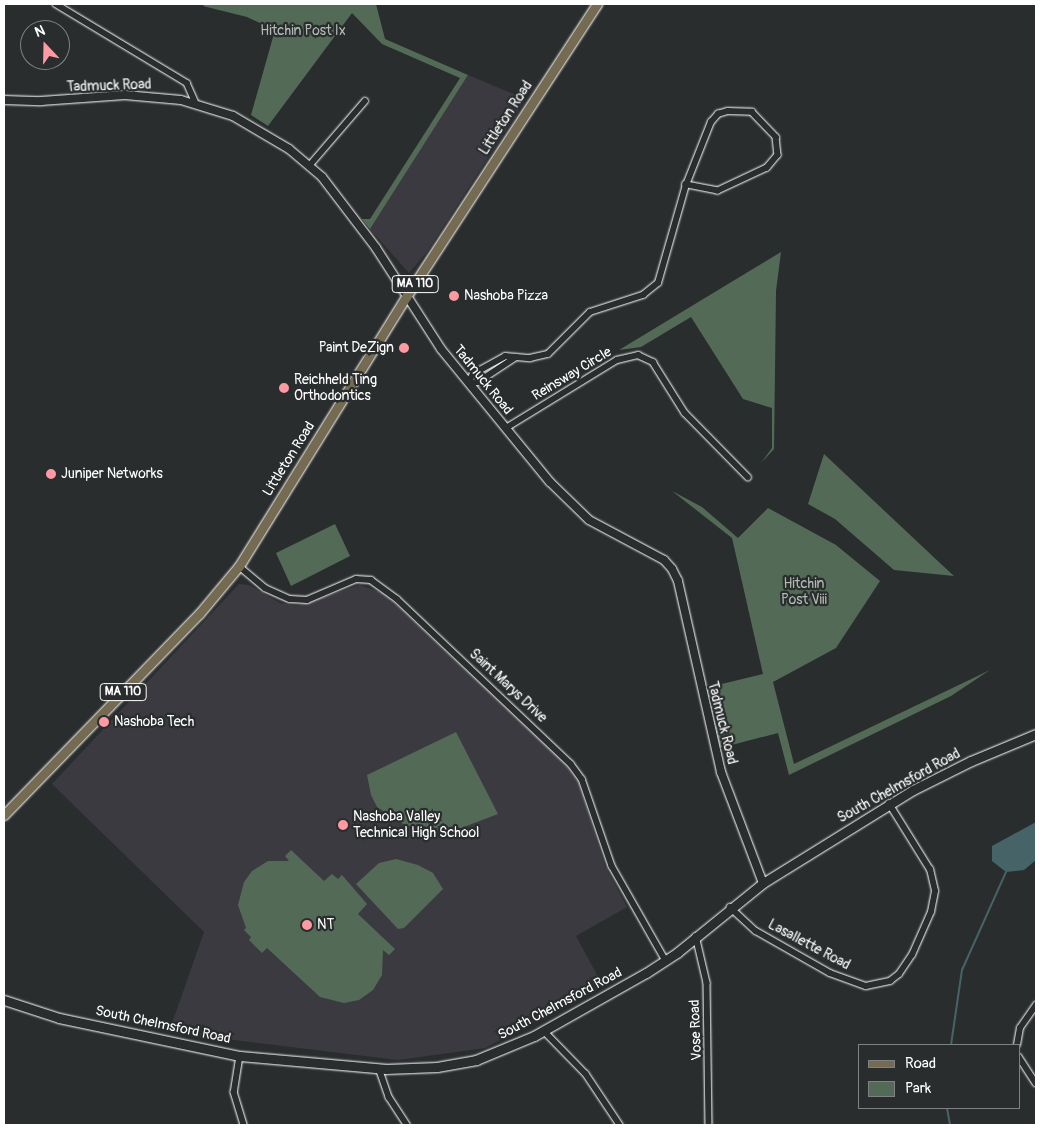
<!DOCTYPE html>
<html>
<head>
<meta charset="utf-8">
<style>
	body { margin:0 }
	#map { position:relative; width:1040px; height:1129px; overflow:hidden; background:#2a2d2e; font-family:Pangolin,sans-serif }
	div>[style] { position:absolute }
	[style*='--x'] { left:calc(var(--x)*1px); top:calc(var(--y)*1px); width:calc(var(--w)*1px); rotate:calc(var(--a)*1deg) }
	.built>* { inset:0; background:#3b3a40 }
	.green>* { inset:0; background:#536a57 }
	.water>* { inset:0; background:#466468 }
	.stream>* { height:2px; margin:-1px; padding:0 1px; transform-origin:1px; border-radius:1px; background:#466468 }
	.roads { filter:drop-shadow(0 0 1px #fff) drop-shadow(0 0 1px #fff) }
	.minor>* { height:5.5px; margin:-2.75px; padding:0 2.75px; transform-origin:2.75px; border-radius:2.75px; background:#2a2d2e }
	.tertiary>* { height:8px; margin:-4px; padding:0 4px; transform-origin:4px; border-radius:4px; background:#2a2d2e }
	.secondary>* { height:9px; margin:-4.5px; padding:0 4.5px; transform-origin:4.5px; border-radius:4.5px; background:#2a2d2e }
	.primary>* { height:9px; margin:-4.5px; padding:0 4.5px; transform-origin:4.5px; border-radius:4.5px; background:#746b52 }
	.dots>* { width:14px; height:14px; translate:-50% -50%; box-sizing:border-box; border:2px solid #2a2d2e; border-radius:50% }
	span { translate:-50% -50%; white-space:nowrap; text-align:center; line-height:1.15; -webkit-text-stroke:4.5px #2a2d2e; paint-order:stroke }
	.shield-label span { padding:1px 4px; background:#2a2d2e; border:1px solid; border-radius:4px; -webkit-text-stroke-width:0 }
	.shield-label { font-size:12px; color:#fff; font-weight:700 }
	.park-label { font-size:14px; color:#b2bcb3 }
	.street-label { font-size:14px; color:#fff }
	.poi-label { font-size:14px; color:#fff }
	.left { translate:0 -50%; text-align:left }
	.right { translate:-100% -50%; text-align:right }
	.frame { position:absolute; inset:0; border:5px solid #fff; pointer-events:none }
	.legend { position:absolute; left:858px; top:1044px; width:162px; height:65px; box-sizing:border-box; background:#2a2d2e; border:1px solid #7f8182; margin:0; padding:6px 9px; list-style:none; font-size:15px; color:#fff }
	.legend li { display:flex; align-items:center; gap:10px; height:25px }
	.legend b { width:25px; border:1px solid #7f8182 }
	.north { position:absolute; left:20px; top:20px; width:50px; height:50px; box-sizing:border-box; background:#2a2d2e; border:1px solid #7f8182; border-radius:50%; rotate:339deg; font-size:14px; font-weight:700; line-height:20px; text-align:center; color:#fff }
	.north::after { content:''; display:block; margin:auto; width:18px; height:22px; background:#ff9aa2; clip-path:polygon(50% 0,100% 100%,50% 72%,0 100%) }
</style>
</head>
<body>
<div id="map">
	<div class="built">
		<div style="clip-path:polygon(468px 75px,526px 99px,427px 252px,409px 273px,370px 229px)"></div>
		<div style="clip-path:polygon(239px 584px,249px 585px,280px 603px,297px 606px,360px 585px,385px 594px,565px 764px,578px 781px,605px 866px,627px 907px,576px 936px,603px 986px,485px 1048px,398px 1060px,169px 1032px,204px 932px,52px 784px)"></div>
	</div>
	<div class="green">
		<div style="clip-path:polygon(205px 4px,376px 4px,385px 39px,468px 75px,370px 229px,362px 219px,370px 219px,460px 78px,382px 44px,352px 13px,268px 126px,251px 115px,275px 30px,247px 17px,203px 6px)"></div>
		<div style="clip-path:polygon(781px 252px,776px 291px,774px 449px,761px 463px,772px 448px,772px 408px,743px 399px,691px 317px,641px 347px,619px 350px)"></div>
		<div style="clip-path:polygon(824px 454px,941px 564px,954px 576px,894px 570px,835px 519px,808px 504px)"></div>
		<div style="clip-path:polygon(672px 491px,702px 507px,738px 538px,768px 508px,836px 545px,880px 581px,836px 648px,773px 682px,794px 764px,990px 670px,951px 696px,789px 775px,778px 733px,720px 748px,705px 688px,763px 674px,732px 538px)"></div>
		<div style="clip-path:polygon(335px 524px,350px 556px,291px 586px,276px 553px)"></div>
		<div style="clip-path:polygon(456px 732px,498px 814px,456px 830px,427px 831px,405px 825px,377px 807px,371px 795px,367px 775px)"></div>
		<div style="clip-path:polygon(291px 850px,324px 881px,332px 874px,338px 879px,342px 875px,367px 904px,358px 914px,395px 949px,389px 955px,383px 950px,382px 975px,373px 990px,359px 1000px,344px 1003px,320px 997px,267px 948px,262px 953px,249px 940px,251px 937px,244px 930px,246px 928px,238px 905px,244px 882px,252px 871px,268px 861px,289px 861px,285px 856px)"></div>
		<div style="clip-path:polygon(396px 859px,418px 865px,433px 873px,443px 889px,404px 928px,398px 929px,356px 884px,379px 863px)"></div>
	</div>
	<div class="water">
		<div style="clip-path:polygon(1036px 822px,1036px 860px,1024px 870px,1006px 872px,992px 861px,992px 846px)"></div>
	</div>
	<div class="stream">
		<div style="--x:951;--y:1045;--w:76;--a:-81.7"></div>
		<div style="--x:962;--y:970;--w:107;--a:-65.8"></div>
		<div style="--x:947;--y:1108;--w:17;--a:80"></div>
	</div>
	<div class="roads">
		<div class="minor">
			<div style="--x:56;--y:4;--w:153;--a:31.1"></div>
			<div style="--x:187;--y:83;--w:22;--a:66"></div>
			<div style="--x:310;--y:165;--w:84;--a:-49.3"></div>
			<div style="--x:468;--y:383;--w:10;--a:-61"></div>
			<div style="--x:473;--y:374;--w:37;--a:-29"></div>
			<div style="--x:505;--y:356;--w:25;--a:5"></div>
			<div style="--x:530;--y:358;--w:18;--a:-13"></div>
			<div style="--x:548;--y:354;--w:59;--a:-45"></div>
			<div style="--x:590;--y:312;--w:56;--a:-17.8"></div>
			<div style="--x:643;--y:295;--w:19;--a:-39"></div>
			<div style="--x:658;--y:283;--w:102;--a:-74.1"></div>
			<div style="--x:686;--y:185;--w:68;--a:-68.4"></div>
			<div style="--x:711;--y:122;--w:11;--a:-49"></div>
			<div style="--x:718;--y:114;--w:10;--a:-17"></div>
			<div style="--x:728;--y:111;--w:24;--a:2"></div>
			<div style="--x:752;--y:112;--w:35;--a:46"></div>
			<div style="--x:776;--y:137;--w:18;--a:84"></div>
			<div style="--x:778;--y:155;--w:17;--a:130"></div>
			<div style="--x:767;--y:168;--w:54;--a:154.9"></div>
			<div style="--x:718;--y:191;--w:33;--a:-169"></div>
			<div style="--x:468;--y:383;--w:10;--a:-6"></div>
			<div style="--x:478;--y:382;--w:45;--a:-33.3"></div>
			<div style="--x:506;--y:428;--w:130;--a:-31.5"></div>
			<div style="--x:617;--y:360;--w:22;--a:-13"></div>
			<div style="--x:638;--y:355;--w:17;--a:25"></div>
			<div style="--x:653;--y:362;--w:60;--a:57.9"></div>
			<div style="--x:685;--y:413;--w:90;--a:45.5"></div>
			<div style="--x:239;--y:566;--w:34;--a:40"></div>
			<div style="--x:265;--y:588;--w:27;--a:24"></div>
			<div style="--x:290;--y:599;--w:17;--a:3"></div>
			<div style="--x:307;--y:600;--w:53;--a:-23.2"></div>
			<div style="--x:356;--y:579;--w:15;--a:4"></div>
			<div style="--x:371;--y:580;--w:32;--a:36"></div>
			<div style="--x:397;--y:599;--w:240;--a:43.5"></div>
			<div style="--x:571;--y:764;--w:19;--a:54"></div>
			<div style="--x:582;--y:779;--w:92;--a:71"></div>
			<div style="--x:612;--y:866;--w:109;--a:60.4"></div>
			<div style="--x:730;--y:907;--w:35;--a:43"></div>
			<div style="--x:756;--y:931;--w:85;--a:29.6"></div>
			<div style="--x:830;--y:973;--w:38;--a:20"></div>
			<div style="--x:866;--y:986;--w:25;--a:-12"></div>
			<div style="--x:890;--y:981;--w:11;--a:-38"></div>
			<div style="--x:899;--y:974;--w:23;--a:-56"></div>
			<div style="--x:912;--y:955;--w:47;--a:-66.2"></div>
			<div style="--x:931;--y:912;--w:21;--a:-79"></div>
			<div style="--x:935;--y:891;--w:22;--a:-103"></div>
			<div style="--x:930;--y:870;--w:78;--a:-121.8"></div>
			<div style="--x:696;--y:936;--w:48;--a:76.8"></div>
			<div style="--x:707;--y:983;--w:142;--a:89.2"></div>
			<div style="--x:544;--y:1031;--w:60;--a:45.7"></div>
			<div style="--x:586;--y:1074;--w:61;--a:56.3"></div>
			<div style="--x:1017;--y:1045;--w:17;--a:-80"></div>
			<div style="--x:1020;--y:1028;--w:28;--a:-55"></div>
			<div style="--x:240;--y:1056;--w:36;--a:99"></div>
			<div style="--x:234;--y:1092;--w:34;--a:73"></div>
			<div style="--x:1019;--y:1057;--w:31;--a:57"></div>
			<div style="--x:379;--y:1068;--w:31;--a:71"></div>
			<div style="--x:389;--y:1097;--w:33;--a:57"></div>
		</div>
		<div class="tertiary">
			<div style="--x:4;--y:100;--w:37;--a:2"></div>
			<div style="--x:41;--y:101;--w:84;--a:-4.1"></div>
			<div style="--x:125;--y:95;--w:56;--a:5.1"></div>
			<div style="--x:181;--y:100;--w:54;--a:17.1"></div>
			<div style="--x:233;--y:116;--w:65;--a:30.5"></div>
			<div style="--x:289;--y:149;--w:43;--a:40.3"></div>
			<div style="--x:322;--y:177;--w:89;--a:52.7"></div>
			<div style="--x:376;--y:248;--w:120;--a:57.2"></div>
			<div style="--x:441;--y:349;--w:172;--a:50.7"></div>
			<div style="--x:550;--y:482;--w:54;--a:44.3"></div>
			<div style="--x:589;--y:520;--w:85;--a:28.1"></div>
			<div style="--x:664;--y:560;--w:12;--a:48"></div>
			<div style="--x:672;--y:569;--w:13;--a:63"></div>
			<div style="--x:678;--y:581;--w:196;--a:77.3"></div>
			<div style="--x:721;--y:772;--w:119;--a:69.3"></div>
		</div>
		<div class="secondary">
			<div style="--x:4;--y:1000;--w:58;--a:18.1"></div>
			<div style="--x:59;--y:1018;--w:185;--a:11.9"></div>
			<div style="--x:240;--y:1056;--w:147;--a:5.1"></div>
			<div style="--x:386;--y:1069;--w:51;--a:-2.2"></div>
			<div style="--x:437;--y:1067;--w:40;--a:-10"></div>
			<div style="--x:476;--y:1060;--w:63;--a:-22.5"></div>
			<div style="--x:534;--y:1036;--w:129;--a:-29.4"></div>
			<div style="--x:646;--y:973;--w:38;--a:-33"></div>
			<div style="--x:678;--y:952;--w:109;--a:-39.1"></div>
			<div style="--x:763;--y:883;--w:176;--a:-31.8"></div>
			<div style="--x:913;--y:790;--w:65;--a:-26.6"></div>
			<div style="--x:971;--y:761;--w:70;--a:-22.6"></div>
		</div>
		<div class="primary">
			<div style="--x:4;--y:815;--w:280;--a:-45.9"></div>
			<div style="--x:199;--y:614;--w:62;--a:-50.2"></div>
			<div style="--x:239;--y:566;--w:317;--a:-58.2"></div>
			<div style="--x:406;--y:297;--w:350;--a:-56.9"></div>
		</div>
	</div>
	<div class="dots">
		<div style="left:454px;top:296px;background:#ff9aa2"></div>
		<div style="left:404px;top:348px;background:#ff9aa2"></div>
		<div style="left:284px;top:388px;background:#ff9aa2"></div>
		<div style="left:51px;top:474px;background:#ff9aa2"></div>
		<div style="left:104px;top:722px;background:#ff9aa2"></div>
		<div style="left:343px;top:825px;background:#ff9aa2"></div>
		<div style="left:307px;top:925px;background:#ff9aa2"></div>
	</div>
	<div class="shield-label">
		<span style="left:415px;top:284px">MA 110</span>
		<span style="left:123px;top:692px">MA 110</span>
	</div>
	<div class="park-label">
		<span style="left:303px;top:31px">Hitchin Post Ix</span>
		<span style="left:804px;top:592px">Hitchin<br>Post Viii</span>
	</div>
	<div class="street-label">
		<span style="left:109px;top:86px;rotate:-2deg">Tadmuck Road</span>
		<span style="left:506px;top:118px;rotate:-57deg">Littleton Road</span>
		<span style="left:572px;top:374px;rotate:-31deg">Reinsway Circle</span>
		<span style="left:483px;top:380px;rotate:51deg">Tadmuck Road</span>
		<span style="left:289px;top:459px;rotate:-58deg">Littleton Road</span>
		<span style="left:508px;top:686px;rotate:43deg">Saint Marys Drive</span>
		<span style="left:722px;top:723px;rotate:76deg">Tadmuck Road</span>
		<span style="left:899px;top:786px;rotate:-29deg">South Chelmsford Road</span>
		<span style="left:809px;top:945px;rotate:28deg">Lasallette Road</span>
		<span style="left:560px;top:1004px;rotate:-28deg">South Chelmsford Road</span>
		<span style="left:163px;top:1025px;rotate:12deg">South Chelmsford Road</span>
		<span style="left:696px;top:1030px;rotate:-92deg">Vose Road</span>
	</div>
	<div class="poi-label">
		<span class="left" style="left:464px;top:296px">Nashoba Pizza</span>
		<span class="right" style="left:394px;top:348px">Paint DeZign</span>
		<span class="left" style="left:294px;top:388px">Reichheld Ting<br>Orthodontics</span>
		<span class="left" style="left:61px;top:474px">Juniper Networks</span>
		<span class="left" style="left:114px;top:722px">Nashoba Tech</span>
		<span class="left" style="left:353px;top:825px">Nashoba Valley<br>Technical High School</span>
		<span class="left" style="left:317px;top:925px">NT</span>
	</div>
	<div class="frame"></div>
	<ul class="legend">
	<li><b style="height:6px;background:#746b52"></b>Road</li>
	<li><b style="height:14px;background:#536a57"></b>Park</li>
	</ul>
	<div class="north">N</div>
</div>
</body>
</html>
